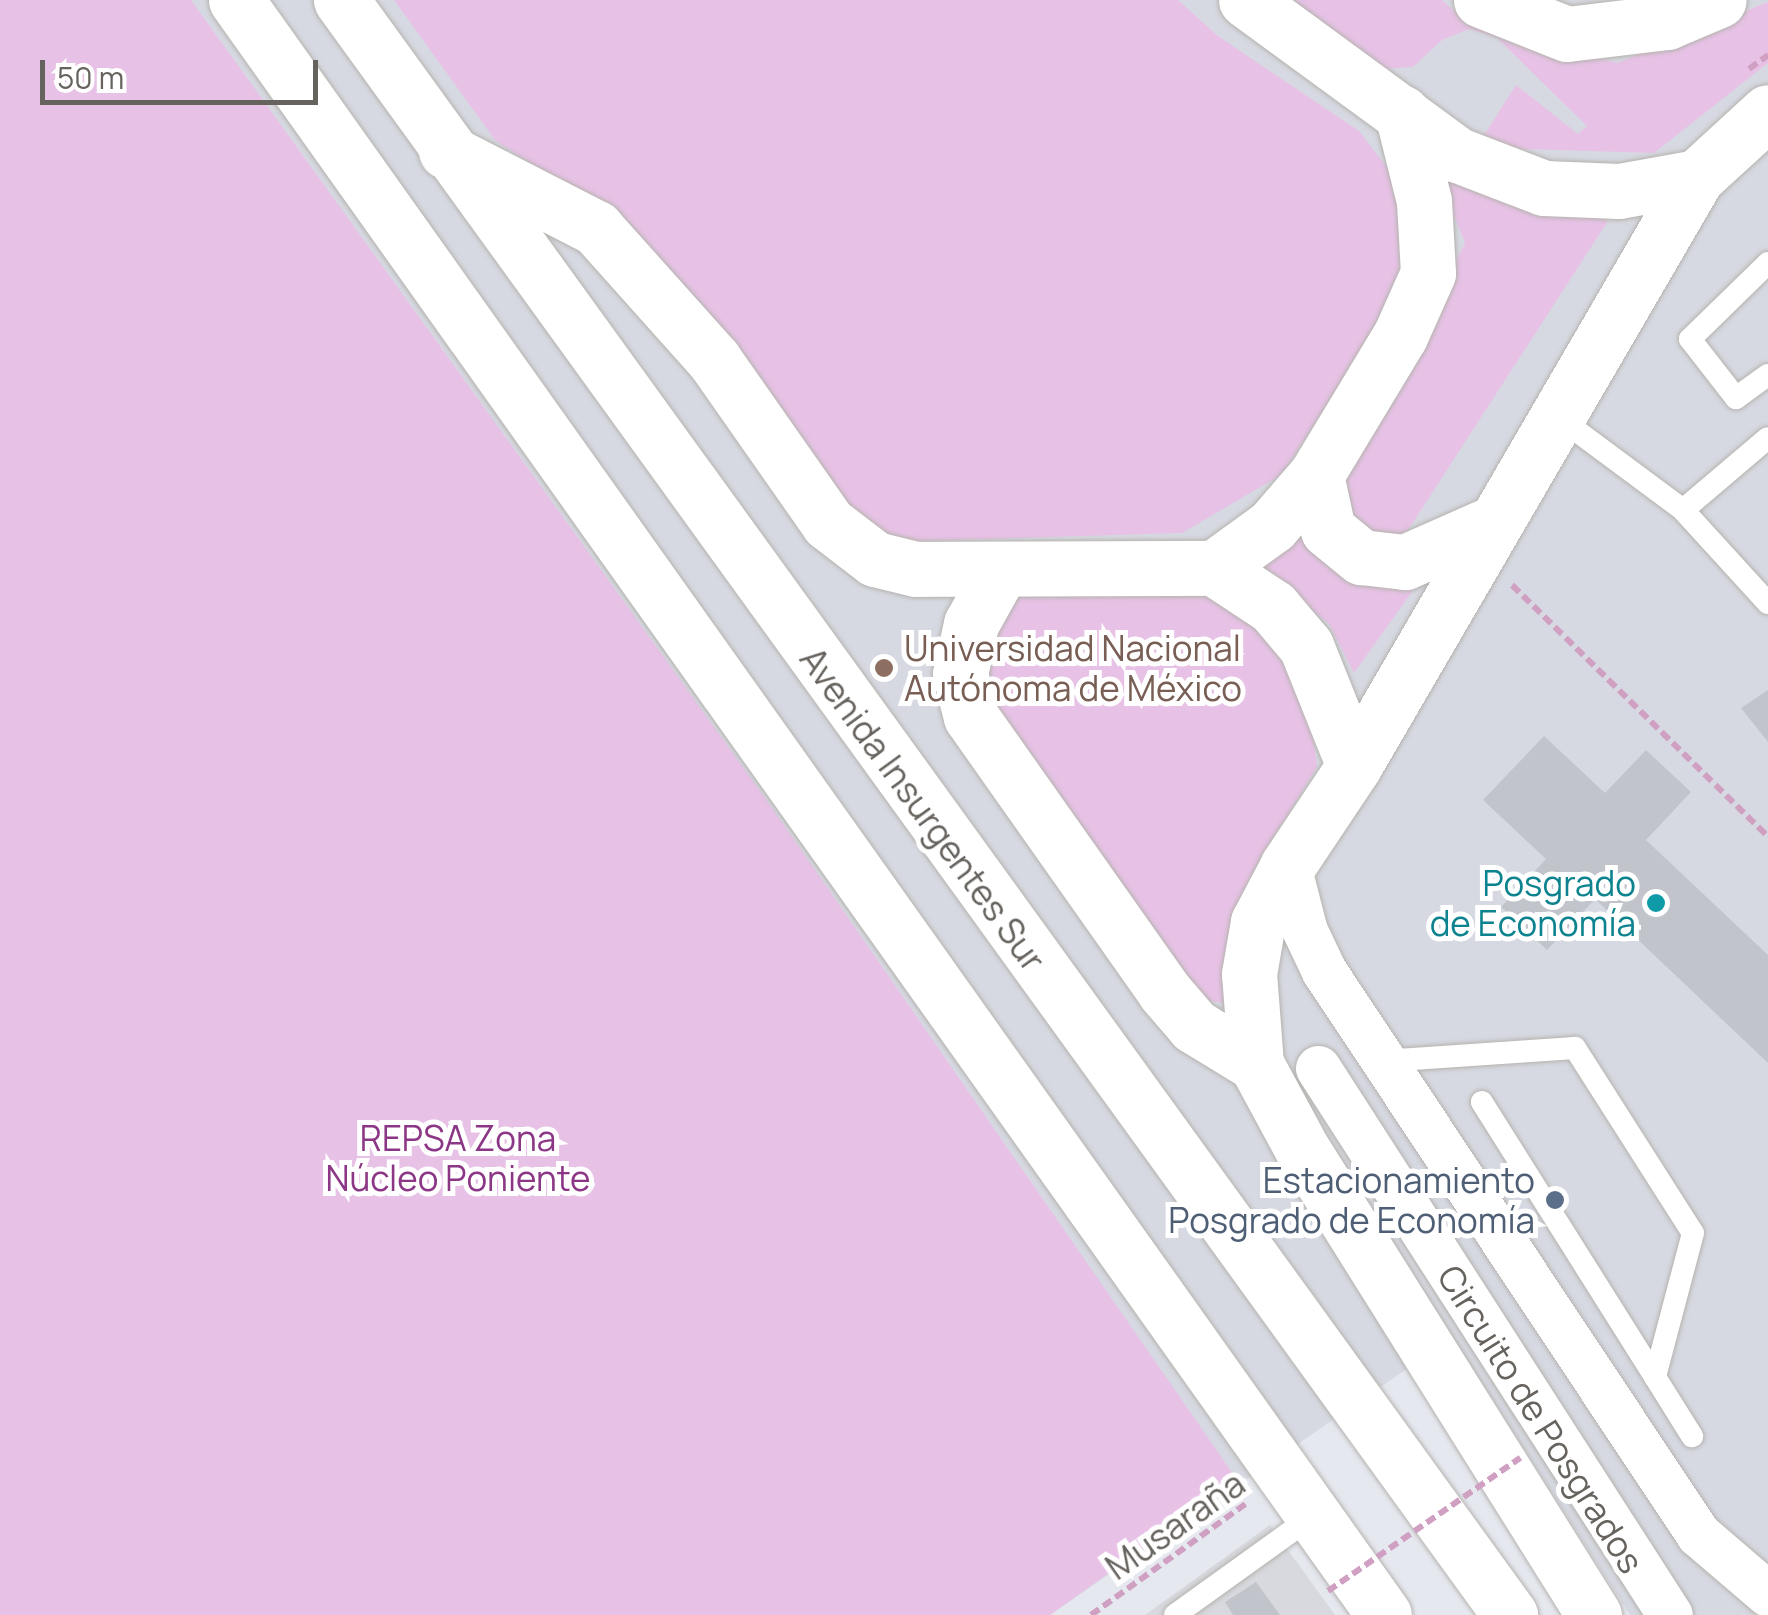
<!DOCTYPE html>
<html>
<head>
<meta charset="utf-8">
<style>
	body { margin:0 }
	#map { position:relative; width:1768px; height:1615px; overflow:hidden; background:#e6e8f0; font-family:Manrope,sans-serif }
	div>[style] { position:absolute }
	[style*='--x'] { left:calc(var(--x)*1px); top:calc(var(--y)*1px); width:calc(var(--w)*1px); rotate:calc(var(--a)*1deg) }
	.industrial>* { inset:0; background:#d8d9de }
	.education>* { inset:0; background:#d7d9e2 }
	.green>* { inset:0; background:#e7c2e6 }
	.building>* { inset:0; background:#c2c4cb }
	.path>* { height:6px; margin-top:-3px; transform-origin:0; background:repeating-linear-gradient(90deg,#d0a0c2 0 10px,transparent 0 15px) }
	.roads { filter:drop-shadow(0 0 2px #b5b3ae) drop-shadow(0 0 2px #b5b3ae) }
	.service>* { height:22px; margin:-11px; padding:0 11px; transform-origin:11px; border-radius:11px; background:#fff }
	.minor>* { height:45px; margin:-22.5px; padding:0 22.5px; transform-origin:22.5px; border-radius:22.5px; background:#fff }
	.tertiary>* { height:55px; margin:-27.5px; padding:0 27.5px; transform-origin:27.5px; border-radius:27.5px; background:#fff }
	.secondary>* { height:55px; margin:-27.5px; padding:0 27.5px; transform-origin:27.5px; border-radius:27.5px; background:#fff }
	.path-bridge>* { height:6px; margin-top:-3px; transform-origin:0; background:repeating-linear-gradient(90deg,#d0a0c2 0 10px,transparent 0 15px) }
	.dots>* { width:28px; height:28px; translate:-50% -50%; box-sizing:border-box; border:5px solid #fff; border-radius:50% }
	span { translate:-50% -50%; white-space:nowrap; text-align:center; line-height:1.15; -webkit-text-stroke:10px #fff; paint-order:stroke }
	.education-label { font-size:35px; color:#785e54 }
	.left { translate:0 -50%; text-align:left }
	.street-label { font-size:35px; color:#66625d }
	.culture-label { font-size:35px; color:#0d838f }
	.right { translate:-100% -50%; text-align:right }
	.park-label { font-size:35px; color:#8c3786 }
	.service-label { font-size:35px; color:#4e5e75 }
	.scale { position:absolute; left:40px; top:60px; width:278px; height:45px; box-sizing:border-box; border:5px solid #66625d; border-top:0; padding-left:12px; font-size:30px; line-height:35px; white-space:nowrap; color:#66625d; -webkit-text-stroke:8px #fff; paint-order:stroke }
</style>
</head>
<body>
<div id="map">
	<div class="industrial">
		<div style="clip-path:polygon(1270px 1525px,1335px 1615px,1145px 1615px)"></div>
	</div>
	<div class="education">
		<div style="clip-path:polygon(0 0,1768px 0,1768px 1615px,1630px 1615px,1453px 1337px,1050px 1615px,0 1615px)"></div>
	</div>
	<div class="green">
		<div style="clip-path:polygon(0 0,191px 0,768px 802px,1238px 1481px,1050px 1615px,0 1615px)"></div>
		<div style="clip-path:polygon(394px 0,1178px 0,1218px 36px,1359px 131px,1399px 183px,1404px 262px,1368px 342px,1281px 475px,1182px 533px,882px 542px,812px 482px,640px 236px,495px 140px)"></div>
		<div style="clip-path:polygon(1268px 0,1442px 0,1465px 21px,1617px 63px,1768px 2px,1768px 63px,1654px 153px,1488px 148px,1479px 143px,1516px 85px,1578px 134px,1587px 126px,1496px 37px,1469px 29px,1442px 40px,1413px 67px,1369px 70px)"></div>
		<div style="clip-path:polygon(1436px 171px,1608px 221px,1403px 538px,1358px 535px,1334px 495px,1465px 243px)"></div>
		<div style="clip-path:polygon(1308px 514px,1424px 575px,1354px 673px,1329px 624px,1257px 566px)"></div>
		<div style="clip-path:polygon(1196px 578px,1257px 620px,1305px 677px,1317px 767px,1261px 858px,1223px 1003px,1195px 998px,990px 719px,985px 677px,994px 615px,1022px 584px)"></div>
	</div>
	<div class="building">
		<div style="clip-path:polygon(1768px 690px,1768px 742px,1741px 708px)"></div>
		<div style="clip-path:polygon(1544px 736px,1605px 793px,1646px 750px,1691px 792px,1646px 840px,1768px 955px,1768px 1063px,1595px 899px,1547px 950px,1501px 907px,1546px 859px,1483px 800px)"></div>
		<div style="clip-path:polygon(1256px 1582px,1280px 1615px,1233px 1615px,1225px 1602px)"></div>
	</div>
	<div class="path">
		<div style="--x:1749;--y:69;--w:24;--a:-36"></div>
		<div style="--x:1512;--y:585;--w:359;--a:44.5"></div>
		<div style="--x:1091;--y:1615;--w:193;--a:-35.7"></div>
	</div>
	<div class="roads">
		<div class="service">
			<div style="--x:1768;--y:263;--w:109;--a:135.7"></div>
			<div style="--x:1690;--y:339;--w:75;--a:52.1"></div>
			<div style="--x:1736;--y:398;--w:39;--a:-36"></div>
			<div style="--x:1558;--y:417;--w:156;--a:36.6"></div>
			<div style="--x:1683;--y:510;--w:111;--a:-40.3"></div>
			<div style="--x:1683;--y:510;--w:126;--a:47.6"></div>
			<div style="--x:1383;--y:1061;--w:192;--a:-3.9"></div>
			<div style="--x:1575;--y:1048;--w:219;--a:57.5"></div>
			<div style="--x:1693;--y:1233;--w:149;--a:104.8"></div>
			<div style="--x:1655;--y:1377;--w:325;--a:-122.2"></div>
			<div style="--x:1655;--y:1377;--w:70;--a:57.9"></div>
			<div style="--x:1175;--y:1615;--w:171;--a:-35.7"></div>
		</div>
		<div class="minor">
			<div style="--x:1288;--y:865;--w:68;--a:75.6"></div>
			<div style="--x:1305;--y:931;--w:44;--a:64.6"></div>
			<div style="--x:1324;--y:971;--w:676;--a:56.4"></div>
			<div style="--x:1698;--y:1534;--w:92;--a:40.6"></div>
			<div style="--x:1318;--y:1068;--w:650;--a:57.24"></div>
		</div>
		<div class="tertiary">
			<div style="--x:1246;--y:0;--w:263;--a:36.2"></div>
			<div style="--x:1458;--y:155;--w:92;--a:21"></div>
			<div style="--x:1544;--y:188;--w:75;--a:2.3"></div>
			<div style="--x:1619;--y:191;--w:79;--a:-10.2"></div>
			<div style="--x:1697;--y:177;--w:96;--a:-42.5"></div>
			<div style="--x:1481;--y:0;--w:92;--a:21.6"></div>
			<div style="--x:1567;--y:34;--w:101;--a:-6.8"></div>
			<div style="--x:1667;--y:22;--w:56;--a:-22.9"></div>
			<div style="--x:446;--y:151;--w:169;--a:27.2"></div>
			<div style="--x:596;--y:228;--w:177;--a:48.2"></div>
			<div style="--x:714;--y:360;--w:199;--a:55"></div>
			<div style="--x:828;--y:523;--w:59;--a:37.5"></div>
			<div style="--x:875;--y:559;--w:42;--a:13.7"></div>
			<div style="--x:916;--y:569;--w:298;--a:-0.2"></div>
			<div style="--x:1214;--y:568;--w:72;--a:-35.9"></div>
			<div style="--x:1272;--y:526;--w:67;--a:-49.2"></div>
			<div style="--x:1316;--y:475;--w:162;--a:-58.9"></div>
			<div style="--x:1400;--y:336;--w:69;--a:-66"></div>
			<div style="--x:1428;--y:273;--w:72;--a:-93.2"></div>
			<div style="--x:1424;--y:201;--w:91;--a:-104"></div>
			<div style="--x:1316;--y:475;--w:56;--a:77.7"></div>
			<div style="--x:1328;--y:530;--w:43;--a:39.3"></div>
			<div style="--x:1361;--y:557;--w:44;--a:6.5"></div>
			<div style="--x:1405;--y:562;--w:92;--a:-23.8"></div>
			<div style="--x:1214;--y:568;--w:71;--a:33.5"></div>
			<div style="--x:1273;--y:607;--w:51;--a:49.8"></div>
			<div style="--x:1306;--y:646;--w:129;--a:68.2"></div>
			<div style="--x:1001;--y:570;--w:62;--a:119.1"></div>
			<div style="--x:971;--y:624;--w:51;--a:102.4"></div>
			<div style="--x:960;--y:674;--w:44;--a:75.7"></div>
			<div style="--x:971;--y:717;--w:335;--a:54.8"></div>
			<div style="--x:1164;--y:991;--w:46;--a:49.4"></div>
			<div style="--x:1194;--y:1026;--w:73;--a:31.5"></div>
			<div style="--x:1594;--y:1615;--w:550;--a:-122.07"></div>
			<div style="--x:1302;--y:1149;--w:97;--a:-118.4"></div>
			<div style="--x:1256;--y:1064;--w:90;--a:-94.4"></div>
			<div style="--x:1249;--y:974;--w:53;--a:-80.2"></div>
			<div style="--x:1258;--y:922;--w:64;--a:-62.2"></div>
			<div style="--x:1288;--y:865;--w:119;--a:-56.3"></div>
			<div style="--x:1354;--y:766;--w:682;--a:-59.79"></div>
		</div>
		<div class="secondary">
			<div style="--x:236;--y:0;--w:1981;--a:54.59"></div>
			<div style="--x:341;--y:0;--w:1994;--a:54.1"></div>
		</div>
	</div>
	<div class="path-bridge">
		<div style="--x:1328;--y:1591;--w:234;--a:-34.7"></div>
	</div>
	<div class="dots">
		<div style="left:884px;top:668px;background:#8d6e63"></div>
		<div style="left:1656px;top:903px;background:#0f9aa8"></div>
		<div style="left:1555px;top:1200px;background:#5c6f8a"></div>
	</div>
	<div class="education-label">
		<span class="left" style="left:904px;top:668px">Universidad Nacional<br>Autónoma de México</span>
	</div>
	<div class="street-label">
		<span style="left:923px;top:809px;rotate:54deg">Avenida Insurgentes Sur</span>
		<span style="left:1541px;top:1419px;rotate:58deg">Circuito de Posgrados</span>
		<span style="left:1175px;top:1525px;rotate:-35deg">Musaraña</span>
	</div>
	<div class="culture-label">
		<span class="right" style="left:1636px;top:903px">Posgrado<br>de Economía</span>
	</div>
	<div class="park-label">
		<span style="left:458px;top:1158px">REPSA Zona<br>Núcleo Poniente</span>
	</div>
	<div class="service-label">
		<span class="right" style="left:1535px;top:1200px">Estacionamiento<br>Posgrado de Economía</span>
	</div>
	<div class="scale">50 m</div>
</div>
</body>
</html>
